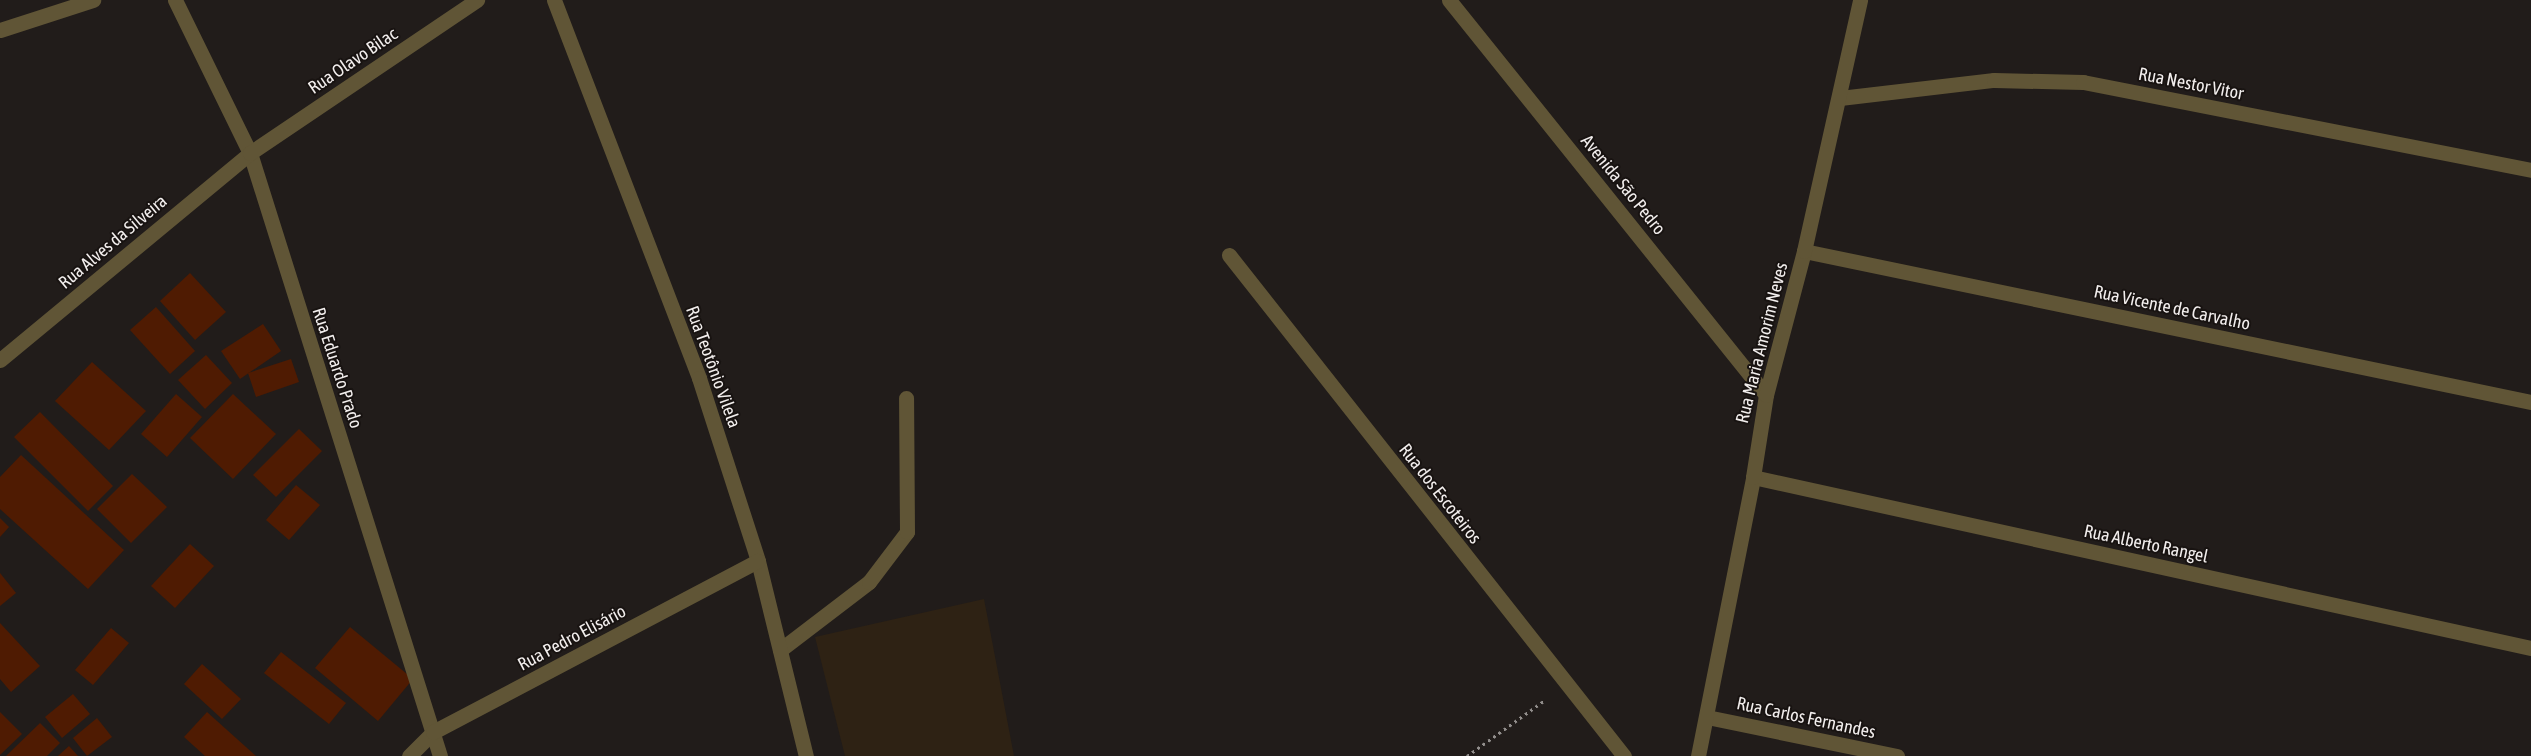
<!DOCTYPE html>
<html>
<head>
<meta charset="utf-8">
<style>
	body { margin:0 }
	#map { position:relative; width:2531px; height:756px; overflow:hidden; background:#211c1a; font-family:"Asap Condensed",sans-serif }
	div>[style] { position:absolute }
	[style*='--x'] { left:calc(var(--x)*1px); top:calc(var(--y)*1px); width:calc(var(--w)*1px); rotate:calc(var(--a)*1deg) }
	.medical>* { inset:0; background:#2e2214 }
	.building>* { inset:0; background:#4f1b02 }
	.path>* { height:3px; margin-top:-1.5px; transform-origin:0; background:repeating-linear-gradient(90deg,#928e8c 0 2.5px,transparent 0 6.5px) }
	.lane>* { height:15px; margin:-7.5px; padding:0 7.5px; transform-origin:7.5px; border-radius:7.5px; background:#605536 }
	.street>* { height:15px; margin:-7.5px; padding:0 7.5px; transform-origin:7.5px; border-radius:7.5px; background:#605536 }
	span { translate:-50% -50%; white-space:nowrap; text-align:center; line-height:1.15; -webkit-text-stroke:4px #181311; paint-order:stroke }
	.street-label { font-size:18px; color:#f2eeed }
</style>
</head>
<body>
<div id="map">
	<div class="medical">
		<div style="clip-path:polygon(984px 599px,1014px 756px,845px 756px,815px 637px)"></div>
	</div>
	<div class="building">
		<div style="clip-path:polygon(190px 273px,226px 312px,195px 340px,160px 301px)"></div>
		<div style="clip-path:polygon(156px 307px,195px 351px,170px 374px,130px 330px)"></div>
		<div style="clip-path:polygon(263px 324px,281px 351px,240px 379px,221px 351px)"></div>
		<div style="clip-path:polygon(206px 355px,232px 383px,205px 409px,178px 380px)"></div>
		<div style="clip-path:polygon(291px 359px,299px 382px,256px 397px,248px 373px)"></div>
		<div style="clip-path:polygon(92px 362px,146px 411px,109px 450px,55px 401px)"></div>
		<div style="clip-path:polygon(176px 394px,202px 417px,167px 457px,141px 434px)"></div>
		<div style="clip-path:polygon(233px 394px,276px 434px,233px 479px,190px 438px)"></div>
		<div style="clip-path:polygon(40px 412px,113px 486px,88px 511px,14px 437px)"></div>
		<div style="clip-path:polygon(299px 429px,322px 451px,276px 497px,253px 475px)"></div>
		<div style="clip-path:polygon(21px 455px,124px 550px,88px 589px,0 509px,0 477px)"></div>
		<div style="clip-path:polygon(132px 474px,167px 507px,131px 543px,97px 509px)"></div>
		<div style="clip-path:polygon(296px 485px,320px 505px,289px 540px,266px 520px)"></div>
		<div style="clip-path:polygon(0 518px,9px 527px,0 537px)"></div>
		<div style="clip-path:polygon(190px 544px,214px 566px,175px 608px,151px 586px)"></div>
		<div style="clip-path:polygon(0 573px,16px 593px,0 606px)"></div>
		<div style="clip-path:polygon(0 623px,40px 666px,11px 692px,0 679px)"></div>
		<div style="clip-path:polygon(350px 627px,413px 679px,378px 721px,315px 668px)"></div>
		<div style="clip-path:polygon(111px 628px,129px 643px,93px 685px,75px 670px)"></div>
		<div style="clip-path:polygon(281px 652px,346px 703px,329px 724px,264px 673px)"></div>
		<div style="clip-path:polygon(202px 664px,241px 699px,222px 719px,184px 684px)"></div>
		<div style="clip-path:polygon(73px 694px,90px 714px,62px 738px,45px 717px)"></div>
		<div style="clip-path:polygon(0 712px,22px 734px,0 755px)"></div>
		<div style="clip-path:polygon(207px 712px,256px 756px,205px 756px,184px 737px)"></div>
		<div style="clip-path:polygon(97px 718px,112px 737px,87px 756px,73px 738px)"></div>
		<div style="clip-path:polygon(40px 723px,60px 743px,47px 756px,6px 756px)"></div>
		<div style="clip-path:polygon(69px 746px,78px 756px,58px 756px)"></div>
	</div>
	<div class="path">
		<div style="--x:1467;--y:756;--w:96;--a:-35.7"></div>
	</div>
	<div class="lane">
		<div style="--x:780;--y:650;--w:112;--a:-37.4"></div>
		<div style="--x:869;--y:582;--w:63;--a:-52.8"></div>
		<div style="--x:907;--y:532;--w:134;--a:-90.4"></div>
	</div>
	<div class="street">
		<div style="--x:175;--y:0;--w:170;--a:63.9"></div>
		<div style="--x:250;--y:153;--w:632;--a:72.51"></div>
		<div style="--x:554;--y:0;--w:405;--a:69"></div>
		<div style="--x:699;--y:378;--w:192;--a:72.1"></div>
		<div style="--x:758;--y:561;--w:201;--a:76.2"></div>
		<div style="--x:1449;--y:0;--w:506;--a:51.25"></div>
		<div style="--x:0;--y:30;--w:98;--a:-17.9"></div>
		<div style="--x:1840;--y:98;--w:155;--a:-6.7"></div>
		<div style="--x:1994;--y:80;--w:89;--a:1.3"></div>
		<div style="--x:2083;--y:82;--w:457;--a:11.1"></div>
		<div style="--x:1804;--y:251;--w:743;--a:11.73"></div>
		<div style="--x:1229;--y:255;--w:638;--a:51.75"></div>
		<div style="--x:0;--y:360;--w:325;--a:-39.6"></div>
		<div style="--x:250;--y:153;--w:274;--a:-34"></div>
		<div style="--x:1753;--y:477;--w:797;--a:12.4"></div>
		<div style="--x:1707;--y:717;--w:194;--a:11.6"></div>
		<div style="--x:409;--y:756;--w:34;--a:-45"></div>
		<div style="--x:433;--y:732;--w:367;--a:-27.8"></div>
		<div style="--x:1698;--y:756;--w:284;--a:-78.8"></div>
		<div style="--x:1753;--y:477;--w:83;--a:-81"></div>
		<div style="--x:1766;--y:395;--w:149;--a:-75.2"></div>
		<div style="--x:1804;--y:251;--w:257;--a:-77.4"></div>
	</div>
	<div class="street-label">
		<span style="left:353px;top:61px;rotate:-34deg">Rua Olavo Bilac</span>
		<span style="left:2191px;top:84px;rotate:11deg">Rua Nestor Vitor</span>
		<span style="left:1623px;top:185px;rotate:51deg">Avenida São Pedro</span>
		<span style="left:113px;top:242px;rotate:-40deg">Rua Alves da Silveira</span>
		<span style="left:2172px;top:308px;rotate:12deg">Rua Vicente de Carvalho</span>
		<span style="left:1762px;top:343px;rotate:-76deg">Rua Maria Amorim Neves</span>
		<span style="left:713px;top:367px;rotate:70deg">Rua Teotônio Vilela</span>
		<span style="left:337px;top:368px;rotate:72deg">Rua Eduardo Prado</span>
		<span style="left:1440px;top:494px;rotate:52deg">Rua dos Escoteiros</span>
		<span style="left:2146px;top:544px;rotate:12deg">Rua Alberto Rangel</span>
		<span style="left:572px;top:638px;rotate:-28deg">Rua Pedro Elisário</span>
		<span style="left:1806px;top:718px;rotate:12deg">Rua Carlos Fernandes</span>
	</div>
</div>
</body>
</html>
